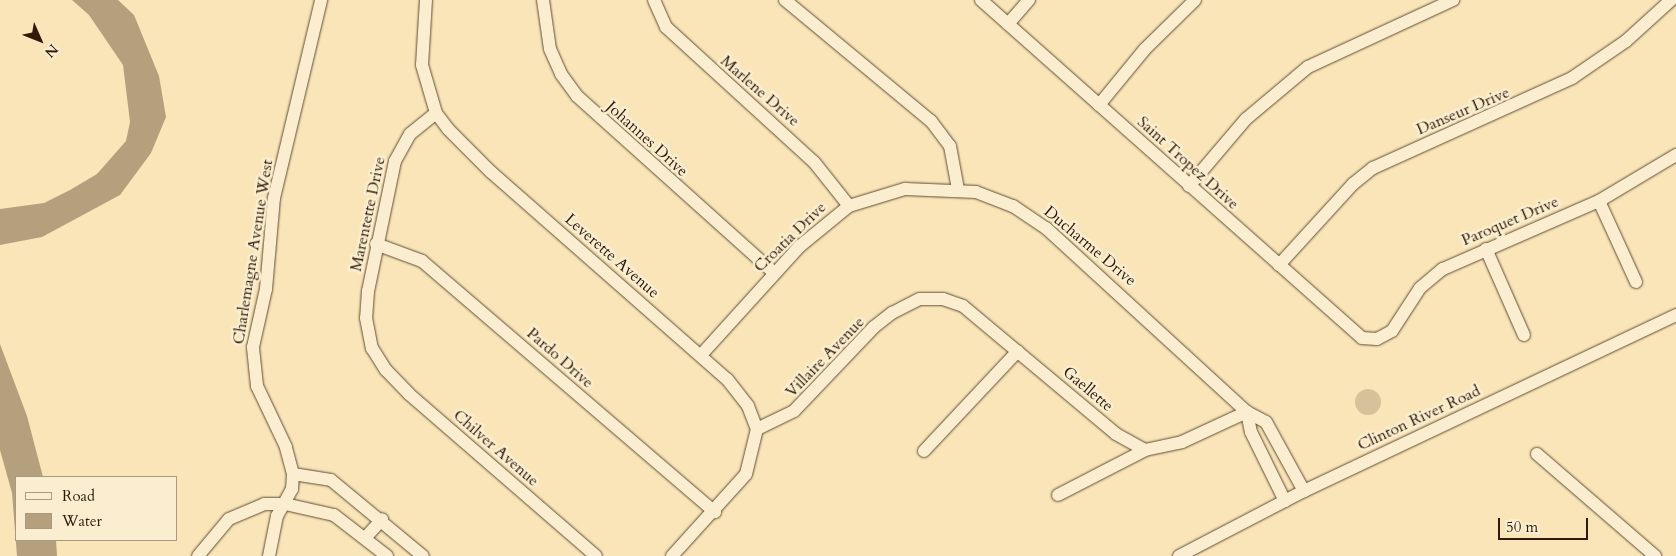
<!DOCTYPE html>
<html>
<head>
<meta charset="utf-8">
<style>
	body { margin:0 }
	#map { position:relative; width:1676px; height:556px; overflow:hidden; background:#f9e5b7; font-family:Cardo,serif }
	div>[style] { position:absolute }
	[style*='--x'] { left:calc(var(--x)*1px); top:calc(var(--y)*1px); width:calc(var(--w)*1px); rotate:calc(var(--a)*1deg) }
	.green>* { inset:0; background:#d6c29a }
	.round { border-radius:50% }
	.water>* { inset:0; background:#b4a07c }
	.roads { filter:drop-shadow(0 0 1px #614c35) drop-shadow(0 0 1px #614c35) }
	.minor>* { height:12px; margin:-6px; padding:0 6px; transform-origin:6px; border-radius:6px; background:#fbeed0 }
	span { translate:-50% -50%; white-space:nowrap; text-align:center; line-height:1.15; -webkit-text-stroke:5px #fbeed0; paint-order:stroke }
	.street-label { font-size:16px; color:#2e190a }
	.legend { position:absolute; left:15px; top:476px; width:162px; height:65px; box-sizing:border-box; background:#fbeed0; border:1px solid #a99981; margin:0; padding:6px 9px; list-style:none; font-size:15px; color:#2e190a }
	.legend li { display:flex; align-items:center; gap:10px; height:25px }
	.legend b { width:25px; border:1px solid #a99981 }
	.north { position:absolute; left:15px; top:15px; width:50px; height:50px; -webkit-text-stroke:4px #fbeed0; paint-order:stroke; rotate:134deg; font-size:14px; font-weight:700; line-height:20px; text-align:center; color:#2e190a }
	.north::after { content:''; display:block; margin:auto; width:18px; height:22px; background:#2e190a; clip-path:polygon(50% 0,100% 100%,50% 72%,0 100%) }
	.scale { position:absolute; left:1498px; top:518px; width:90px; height:22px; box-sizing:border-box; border:2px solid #2e190a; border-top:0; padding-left:6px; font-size:15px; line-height:18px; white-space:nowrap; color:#2e190a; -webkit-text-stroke:4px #fbeed0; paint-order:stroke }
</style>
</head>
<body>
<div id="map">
	<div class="green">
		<div class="round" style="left:1355px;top:389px;width:26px;height:26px"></div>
	</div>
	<div class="water">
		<div style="clip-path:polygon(72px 0,118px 0,134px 15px,159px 76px,166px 117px,151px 153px,120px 195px,42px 237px,0 245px,0 209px,44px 203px,70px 190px,97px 174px,126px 141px,130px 122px,123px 65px,89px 15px)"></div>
		<div style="clip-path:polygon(0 344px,27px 416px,43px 477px,16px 477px,16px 540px,56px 540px,57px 556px,17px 556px,12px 493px,0 450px)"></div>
	</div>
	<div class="roads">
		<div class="minor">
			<div style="--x:426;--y:0;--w:65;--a:93.5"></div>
			<div style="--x:422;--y:65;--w:50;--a:73.7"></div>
			<div style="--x:436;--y:113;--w:20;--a:53"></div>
			<div style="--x:448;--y:129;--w:61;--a:45"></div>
			<div style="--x:491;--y:172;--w:314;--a:41.3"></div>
			<div style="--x:727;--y:379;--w:34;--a:52"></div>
			<div style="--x:748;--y:406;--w:25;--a:69"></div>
			<div style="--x:543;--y:0;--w:49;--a:81.9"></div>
			<div style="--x:550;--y:49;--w:27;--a:66"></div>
			<div style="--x:561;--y:74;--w:27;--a:54"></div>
			<div style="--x:577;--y:96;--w:265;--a:41.9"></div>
			<div style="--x:654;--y:0;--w:30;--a:66"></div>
			<div style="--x:666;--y:27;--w:200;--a:42.4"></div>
			<div style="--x:814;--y:162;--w:56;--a:51.5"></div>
			<div style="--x:785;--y:0;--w:190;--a:39.7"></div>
			<div style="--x:931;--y:121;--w:31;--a:53"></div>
			<div style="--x:950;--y:146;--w:44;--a:79.5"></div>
			<div style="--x:981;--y:0;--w:509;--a:41.58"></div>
			<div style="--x:1362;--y:338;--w:15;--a:4"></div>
			<div style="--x:1377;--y:339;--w:17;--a:-28"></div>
			<div style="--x:1392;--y:331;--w:51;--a:-56.9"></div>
			<div style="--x:1420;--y:288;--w:30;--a:-40"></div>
			<div style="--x:1443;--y:269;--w:170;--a:-23.6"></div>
			<div style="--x:1599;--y:201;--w:90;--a:-30.9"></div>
			<div style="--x:1008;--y:24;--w:32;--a:-49"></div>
			<div style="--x:1099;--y:105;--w:72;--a:-50.6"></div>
			<div style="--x:1145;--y:49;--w:70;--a:-44.4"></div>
			<div style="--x:436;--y:113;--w:33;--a:141"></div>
			<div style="--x:410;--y:134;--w:31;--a:119"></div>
			<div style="--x:395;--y:161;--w:133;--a:101.7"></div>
			<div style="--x:368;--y:291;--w:27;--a:94"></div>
			<div style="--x:366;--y:318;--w:31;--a:79"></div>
			<div style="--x:372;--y:348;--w:26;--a:58"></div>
			<div style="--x:386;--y:370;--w:33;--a:46"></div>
			<div style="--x:409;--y:394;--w:247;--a:40.9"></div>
			<div style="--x:1189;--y:186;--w:88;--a:-49.6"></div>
			<div style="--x:1246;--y:119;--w:81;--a:-40"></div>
			<div style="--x:1308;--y:67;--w:160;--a:-24.8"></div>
			<div style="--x:1599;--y:201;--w:89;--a:65.4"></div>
			<div style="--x:376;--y:244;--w:49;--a:20.3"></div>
			<div style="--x:422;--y:261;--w:386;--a:40.6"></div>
			<div style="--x:1486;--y:249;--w:94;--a:66.2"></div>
			<div style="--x:1279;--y:265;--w:110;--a:-47.6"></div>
			<div style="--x:1353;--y:184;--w:26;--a:-39"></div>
			<div style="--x:1373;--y:168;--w:218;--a:-24.3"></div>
			<div style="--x:1572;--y:78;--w:65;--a:-34.4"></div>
			<div style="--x:1626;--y:41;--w:61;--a:-42.3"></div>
			<div style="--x:701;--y:355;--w:147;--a:-47.8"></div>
			<div style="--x:800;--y:246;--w:63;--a:-39.2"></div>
			<div style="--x:849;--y:206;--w:59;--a:-16.9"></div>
			<div style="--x:905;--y:189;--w:71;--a:2.4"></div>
			<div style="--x:976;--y:192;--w:40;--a:21"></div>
			<div style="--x:1013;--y:206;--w:40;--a:34"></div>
			<div style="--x:1046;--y:228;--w:273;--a:42.5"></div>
			<div style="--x:1247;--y:412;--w:21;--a:28"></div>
			<div style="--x:1266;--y:422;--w:79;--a:61.2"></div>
			<div style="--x:1247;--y:412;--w:20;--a:79"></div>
			<div style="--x:1251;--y:432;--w:77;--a:63.8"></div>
			<div style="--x:924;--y:451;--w:137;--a:-46.8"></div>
			<div style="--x:1537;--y:454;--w:156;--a:40.8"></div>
			<div style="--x:293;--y:474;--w:38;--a:9"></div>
			<div style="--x:331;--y:480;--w:119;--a:39.6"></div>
			<div style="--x:1058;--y:495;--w:98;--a:-27.3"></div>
			<div style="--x:366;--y:537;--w:24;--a:-48"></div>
			<div style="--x:198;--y:556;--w:48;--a:-50"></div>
			<div style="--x:229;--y:519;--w:38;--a:-23"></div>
			<div style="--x:264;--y:504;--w:21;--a:0"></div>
			<div style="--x:285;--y:504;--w:50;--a:12.7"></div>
			<div style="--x:334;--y:515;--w:67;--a:37.7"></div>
			<div style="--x:269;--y:556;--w:41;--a:-78.7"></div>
			<div style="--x:277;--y:516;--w:31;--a:-61"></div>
			<div style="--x:292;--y:489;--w:15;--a:-86"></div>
			<div style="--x:293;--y:474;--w:28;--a:-105"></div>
			<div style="--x:286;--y:447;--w:68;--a:-115.4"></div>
			<div style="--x:257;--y:386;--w:39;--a:-96"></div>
			<div style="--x:253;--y:347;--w:59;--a:-77.4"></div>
			<div style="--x:266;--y:289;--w:91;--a:-85"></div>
			<div style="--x:274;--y:198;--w:204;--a:-76.6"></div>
			<div style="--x:672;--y:556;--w:110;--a:-47.9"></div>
			<div style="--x:746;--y:474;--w:46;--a:-76.3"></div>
			<div style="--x:757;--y:429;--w:41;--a:-25.9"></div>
			<div style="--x:794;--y:411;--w:116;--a:-46.4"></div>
			<div style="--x:874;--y:327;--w:23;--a:-38"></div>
			<div style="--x:892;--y:313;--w:31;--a:-27"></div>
			<div style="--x:920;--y:299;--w:23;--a:0"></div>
			<div style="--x:943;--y:299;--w:21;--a:19"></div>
			<div style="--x:963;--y:306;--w:199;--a:39.9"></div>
			<div style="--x:1116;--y:434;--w:33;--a:29"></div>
			<div style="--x:1145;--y:450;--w:38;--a:-12"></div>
			<div style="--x:1182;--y:442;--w:72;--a:-24.8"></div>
			<div style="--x:1179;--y:556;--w:141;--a:-27.5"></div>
			<div style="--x:1304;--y:491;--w:412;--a:-25.3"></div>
		</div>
	</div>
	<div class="street-label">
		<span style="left:760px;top:91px;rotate:41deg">Marlene Drive</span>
		<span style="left:1463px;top:111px;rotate:-23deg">Danseur Drive</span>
		<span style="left:647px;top:139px;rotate:42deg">Johannes Drive</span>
		<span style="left:1188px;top:163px;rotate:42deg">Saint Tropez Drive</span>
		<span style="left:368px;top:214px;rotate:-78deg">Marentette Drive</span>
		<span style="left:1510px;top:221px;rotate:-23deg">Paroquet Drive</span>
		<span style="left:790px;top:237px;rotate:-44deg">Croatia Drive</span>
		<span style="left:1090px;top:246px;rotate:40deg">Ducharme Drive</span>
		<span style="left:253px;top:252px;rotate:-81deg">Charlemagne Avenue West</span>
		<span style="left:612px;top:256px;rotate:41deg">Leverette Avenue</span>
		<span style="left:825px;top:357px;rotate:-46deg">Villaire Avenue</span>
		<span style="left:560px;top:358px;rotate:41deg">Pardo Drive</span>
		<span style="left:1088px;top:389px;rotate:40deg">Gaellette</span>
		<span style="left:1419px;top:418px;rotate:-25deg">Clinton River Road</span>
		<span style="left:496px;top:448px;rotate:41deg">Chilver Avenue</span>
	</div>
	<ul class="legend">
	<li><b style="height:6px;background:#fbeed0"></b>Road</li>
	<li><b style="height:14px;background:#b4a07c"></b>Water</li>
	</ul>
	<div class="north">N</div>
	<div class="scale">50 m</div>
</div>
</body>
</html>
